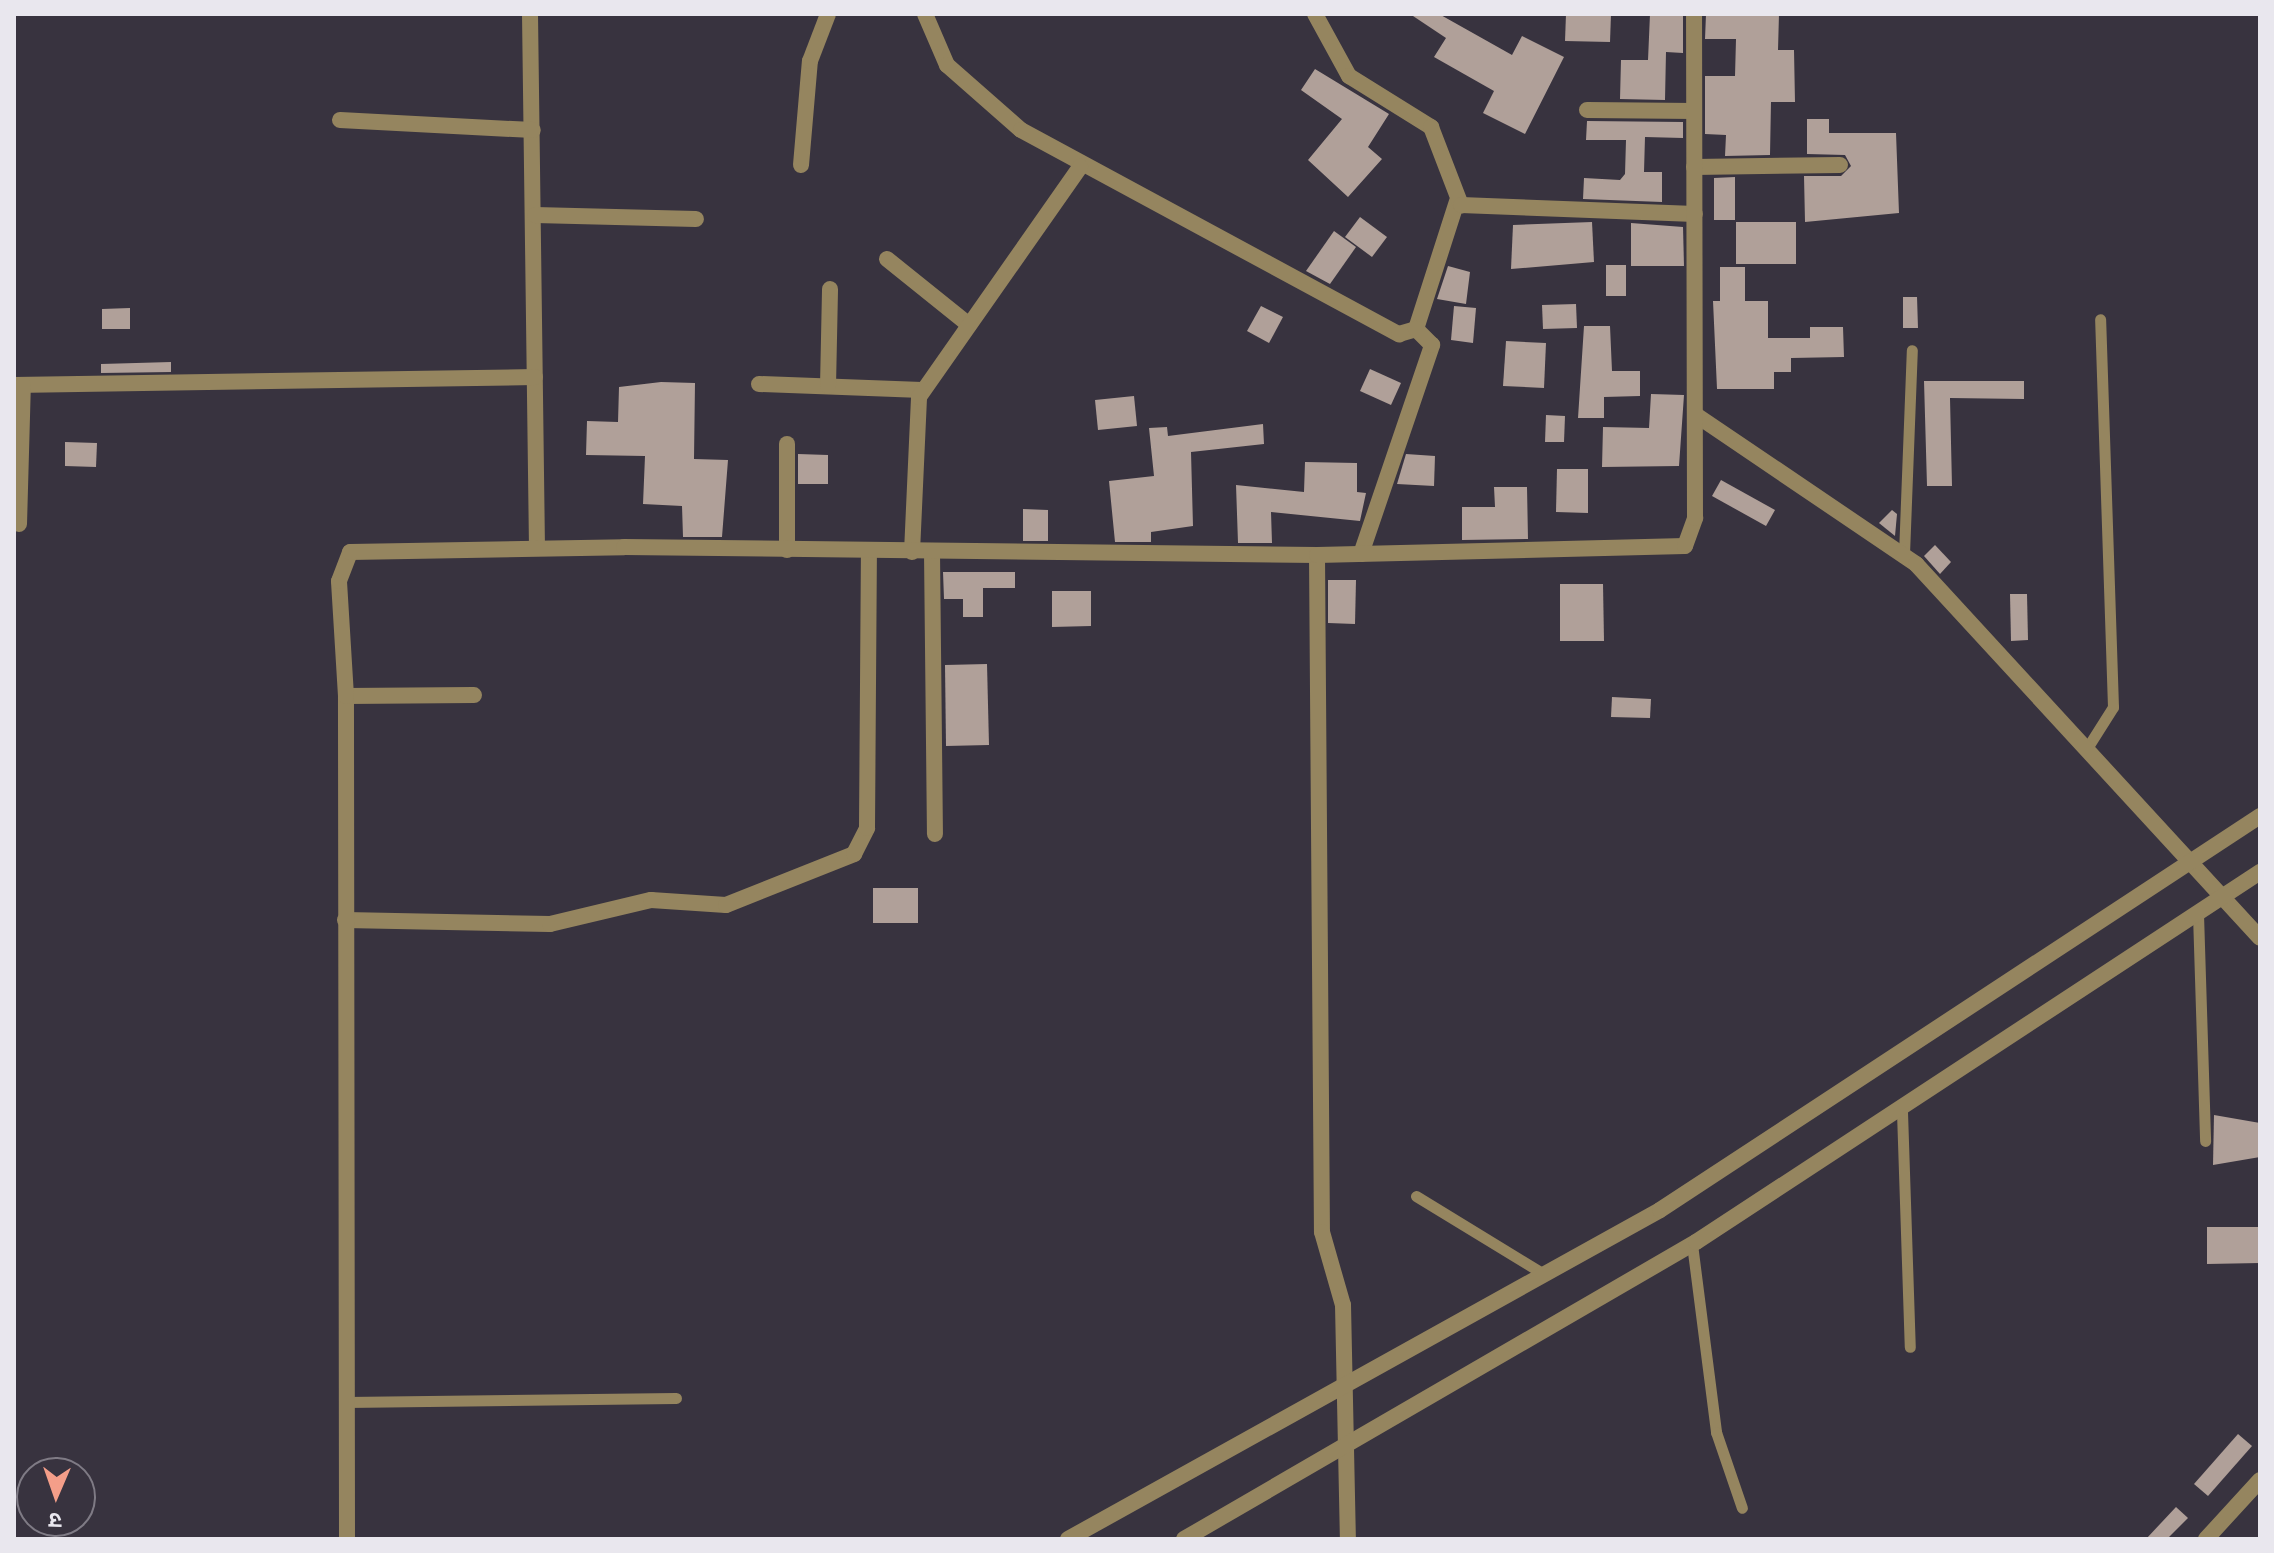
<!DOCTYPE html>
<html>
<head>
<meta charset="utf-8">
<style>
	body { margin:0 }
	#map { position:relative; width:2274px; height:1553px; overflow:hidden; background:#38333f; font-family:Spectral,"Noto Sans Devanagari",serif }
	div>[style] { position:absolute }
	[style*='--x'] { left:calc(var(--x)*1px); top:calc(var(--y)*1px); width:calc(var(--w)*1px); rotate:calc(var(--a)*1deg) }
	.building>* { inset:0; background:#b0a099 }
	.service>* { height:11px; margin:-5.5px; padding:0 5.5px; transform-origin:5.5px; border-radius:5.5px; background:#95855f }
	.minor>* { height:16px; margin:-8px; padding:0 8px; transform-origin:8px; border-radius:8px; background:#95855f }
	.tertiary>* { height:16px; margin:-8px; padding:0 8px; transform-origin:8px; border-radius:8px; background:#95855f }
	span { translate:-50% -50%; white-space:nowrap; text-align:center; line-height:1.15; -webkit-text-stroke:8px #38333f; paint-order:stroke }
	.frame { position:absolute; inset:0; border:16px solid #e9e7ee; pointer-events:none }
	.north { position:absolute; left:16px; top:1457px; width:80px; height:80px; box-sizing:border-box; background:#38333f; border:2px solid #7f7b85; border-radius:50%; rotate:182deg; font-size:22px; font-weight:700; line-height:32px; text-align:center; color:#e9e7ee }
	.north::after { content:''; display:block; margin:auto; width:28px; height:36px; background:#f49e89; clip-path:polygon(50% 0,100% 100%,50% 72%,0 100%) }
</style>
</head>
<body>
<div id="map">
	<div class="building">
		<div style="clip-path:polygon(1410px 14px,1439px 14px,1512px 55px,1522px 36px,1564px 57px,1525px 134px,1483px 113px,1494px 91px,1434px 57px,1446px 38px)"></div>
		<div style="clip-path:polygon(1566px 14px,1611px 14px,1610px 42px,1565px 41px)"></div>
		<div style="clip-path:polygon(1650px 14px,1683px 16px,1683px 53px,1666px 52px,1665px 100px,1620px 99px,1621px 60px,1648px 60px)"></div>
		<div style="clip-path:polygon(1706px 14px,1779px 14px,1778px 50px,1794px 50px,1795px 102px,1771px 102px,1770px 155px,1725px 156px,1726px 135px,1705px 134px,1705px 76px,1735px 76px,1736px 39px,1705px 39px)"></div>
		<div style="clip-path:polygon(1315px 69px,1389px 114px,1368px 147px,1382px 159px,1348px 197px,1308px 160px,1342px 119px,1301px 90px)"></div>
		<div style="clip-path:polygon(1807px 119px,1829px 119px,1829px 133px,1896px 133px,1899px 213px,1805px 222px,1804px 176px,1841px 176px,1851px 166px,1845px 155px,1807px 154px)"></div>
		<div style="clip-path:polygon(1587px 121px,1683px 122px,1683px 138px,1645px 137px,1644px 172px,1662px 172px,1662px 202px,1583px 199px,1584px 178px,1620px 180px,1625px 174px,1626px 140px,1586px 140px)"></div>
		<div style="clip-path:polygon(1735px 177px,1735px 220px,1714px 220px,1714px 178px)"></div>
		<div style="clip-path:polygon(1360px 217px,1387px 237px,1372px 257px,1345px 237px)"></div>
		<div style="clip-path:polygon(1592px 222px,1594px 262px,1511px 269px,1513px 225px)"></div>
		<div style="clip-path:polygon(1736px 222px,1796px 222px,1796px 264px,1736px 264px)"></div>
		<div style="clip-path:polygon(1631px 223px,1683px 227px,1684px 266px,1631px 266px)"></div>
		<div style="clip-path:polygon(1334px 231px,1356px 247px,1330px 284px,1306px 271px)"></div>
		<div style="clip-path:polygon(1606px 265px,1626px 265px,1626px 296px,1606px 296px)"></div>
		<div style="clip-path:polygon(1448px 266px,1470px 272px,1466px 304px,1437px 299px)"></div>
		<div style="clip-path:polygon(1720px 267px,1745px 267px,1745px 301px,1768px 301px,1768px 338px,1810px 338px,1810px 327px,1843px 327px,1844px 357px,1791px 358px,1791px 372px,1774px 372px,1774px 389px,1717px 389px,1713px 301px,1720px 301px)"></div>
		<div style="clip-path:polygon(1903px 297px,1917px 297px,1918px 328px,1903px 328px)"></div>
		<div style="clip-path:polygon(1576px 304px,1577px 328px,1543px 329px,1542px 305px)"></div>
		<div style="clip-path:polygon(1261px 306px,1283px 317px,1269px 343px,1247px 331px)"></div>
		<div style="clip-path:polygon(1454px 306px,1476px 308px,1473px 343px,1451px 340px)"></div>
		<div style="clip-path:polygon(130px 308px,130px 329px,102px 329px,102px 309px)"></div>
		<div style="clip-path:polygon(1584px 326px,1610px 326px,1612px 371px,1640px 371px,1640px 396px,1604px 397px,1604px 418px,1578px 418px)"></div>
		<div style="clip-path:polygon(1506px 341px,1546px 343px,1544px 388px,1503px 386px)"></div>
		<div style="clip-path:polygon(171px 362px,171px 372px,101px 373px,101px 364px)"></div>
		<div style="clip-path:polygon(1370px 369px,1401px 383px,1391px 405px,1360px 391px)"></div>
		<div style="clip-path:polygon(1924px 381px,2024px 381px,2024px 399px,1950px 398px,1952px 486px,1927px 486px)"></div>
		<div style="clip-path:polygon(661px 382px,695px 383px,694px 459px,728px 460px,722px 537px,683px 537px,682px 506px,643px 504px,645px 456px,586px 455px,587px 421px,618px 422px,619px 387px)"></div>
		<div style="clip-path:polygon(1651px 394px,1684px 395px,1679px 466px,1602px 467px,1603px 427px,1649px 428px)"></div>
		<div style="clip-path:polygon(1134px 396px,1137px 426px,1098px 430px,1095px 400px)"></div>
		<div style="clip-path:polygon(1546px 415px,1565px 416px,1564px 442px,1545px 442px)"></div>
		<div style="clip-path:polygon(1263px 424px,1264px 444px,1191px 452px,1193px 526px,1151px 532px,1151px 542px,1115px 542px,1109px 481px,1154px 476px,1149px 428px,1167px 427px,1168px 436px)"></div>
		<div style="clip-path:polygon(65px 442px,97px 443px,96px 467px,65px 466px)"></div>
		<div style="clip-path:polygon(798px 454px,828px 455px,828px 484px,798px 484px)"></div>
		<div style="clip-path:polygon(1406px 454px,1435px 456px,1434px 486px,1397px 484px)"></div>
		<div style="clip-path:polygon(1305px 462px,1357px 463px,1357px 492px,1366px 493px,1360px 521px,1271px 512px,1272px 543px,1238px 543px,1236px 485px,1304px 492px)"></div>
		<div style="clip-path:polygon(1557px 469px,1588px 469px,1588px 513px,1556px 512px)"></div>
		<div style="clip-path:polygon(1721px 480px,1775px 510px,1766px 526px,1712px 496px)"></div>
		<div style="clip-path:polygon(1494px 487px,1527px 487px,1528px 539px,1462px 540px,1462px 507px,1495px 507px)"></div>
		<div style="clip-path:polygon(1023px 509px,1048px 510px,1048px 541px,1023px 541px)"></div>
		<div style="clip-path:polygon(1892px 510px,1897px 514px,1895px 536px,1879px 523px)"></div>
		<div style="clip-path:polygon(1935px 545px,1951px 562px,1940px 574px,1924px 556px)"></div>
		<div style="clip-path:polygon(943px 572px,1015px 572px,1015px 588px,983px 588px,983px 617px,963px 617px,963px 599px,944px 599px)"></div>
		<div style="clip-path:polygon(1328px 580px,1356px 580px,1355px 624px,1328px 623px)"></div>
		<div style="clip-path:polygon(1560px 584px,1603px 584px,1604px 641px,1560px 641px)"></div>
		<div style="clip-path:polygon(1052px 591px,1091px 591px,1091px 626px,1052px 627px)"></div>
		<div style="clip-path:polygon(2010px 594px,2027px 594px,2028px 640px,2011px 641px)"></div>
		<div style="clip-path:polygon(987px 664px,989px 745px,946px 746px,945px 665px)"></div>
		<div style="clip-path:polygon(1612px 697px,1651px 699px,1650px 718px,1611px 717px)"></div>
		<div style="clip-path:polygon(873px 888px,918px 888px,918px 923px,873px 923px)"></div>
		<div style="clip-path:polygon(2214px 1115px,2260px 1123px,2260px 1157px,2213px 1165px)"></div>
		<div style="clip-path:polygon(2207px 1227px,2260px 1227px,2260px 1263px,2207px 1264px)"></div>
		<div style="clip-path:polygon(2238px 1434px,2252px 1446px,2208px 1496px,2194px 1484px)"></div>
		<div style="clip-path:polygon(2176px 1507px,2188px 1518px,2167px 1539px,2146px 1539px)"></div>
	</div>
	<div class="service">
		<div style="--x:1904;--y:554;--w:204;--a:-87.8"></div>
		<div style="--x:2089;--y:745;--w:45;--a:-57.7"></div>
		<div style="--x:2113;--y:707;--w:388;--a:-91.9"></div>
		<div style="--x:2198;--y:914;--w:227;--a:88.2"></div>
		<div style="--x:1902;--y:1112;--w:235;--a:88.1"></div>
		<div style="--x:1416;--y:1196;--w:150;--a:31.4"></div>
		<div style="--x:1692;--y:1244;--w:190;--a:82.7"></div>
		<div style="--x:1716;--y:1432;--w:80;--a:71.1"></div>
		<div style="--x:346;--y:1402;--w:330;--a:-0.7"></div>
	</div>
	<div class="minor">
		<div style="--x:530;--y:14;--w:533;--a:89.25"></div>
		<div style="--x:925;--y:14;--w:56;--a:66.7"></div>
		<div style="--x:947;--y:65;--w:98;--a:41.3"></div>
		<div style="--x:1021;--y:130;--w:430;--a:28.4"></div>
		<div style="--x:1399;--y:334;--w:18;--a:-16"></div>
		<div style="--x:1416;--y:329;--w:134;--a:-72.2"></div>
		<div style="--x:1315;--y:14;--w:71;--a:61.3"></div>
		<div style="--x:1349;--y:76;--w:97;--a:31.9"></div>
		<div style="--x:1431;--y:127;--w:84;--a:69"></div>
		<div style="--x:1461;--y:205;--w:234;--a:2.2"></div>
		<div style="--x:1587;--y:110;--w:107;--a:0.5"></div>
		<div style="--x:340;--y:120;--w:193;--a:3"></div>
		<div style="--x:801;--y:165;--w:104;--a:-85.1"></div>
		<div style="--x:810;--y:61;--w:50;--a:-69"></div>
		<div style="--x:1694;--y:167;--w:146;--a:-0.8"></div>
		<div style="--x:535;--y:215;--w:161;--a:1.4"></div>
		<div style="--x:887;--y:259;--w:105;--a:38.8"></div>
		<div style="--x:759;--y:384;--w:163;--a:2.1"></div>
		<div style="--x:14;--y:385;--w:521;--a:-0.88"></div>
		<div style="--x:828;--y:386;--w:97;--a:-88.8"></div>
		<div style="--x:1696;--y:415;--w:266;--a:34.1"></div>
		<div style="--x:1916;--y:564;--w:508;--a:47.39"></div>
		<div style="--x:787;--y:444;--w:106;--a:90"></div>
		<div style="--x:19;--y:524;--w:139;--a:-88.4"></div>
		<div style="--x:912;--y:552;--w:155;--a:-87.4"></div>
		<div style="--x:919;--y:397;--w:281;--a:-55"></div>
		<div style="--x:932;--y:552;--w:282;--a:89.4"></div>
		<div style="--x:1361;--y:554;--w:221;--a:-71.2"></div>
		<div style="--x:1432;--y:345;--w:23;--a:-135"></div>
		<div style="--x:1317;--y:555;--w:677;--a:89.58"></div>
		<div style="--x:1322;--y:1232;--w:76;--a:74"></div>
		<div style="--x:1343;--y:1305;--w:234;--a:88.8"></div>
		<div style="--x:346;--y:696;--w:128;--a:-0.4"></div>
		<div style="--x:345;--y:920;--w:205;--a:1.1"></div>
		<div style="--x:550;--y:924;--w:104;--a:-13.4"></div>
		<div style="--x:651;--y:900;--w:75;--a:3.8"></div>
		<div style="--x:726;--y:905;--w:138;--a:-21.7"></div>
		<div style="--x:854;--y:854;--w:29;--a:-63"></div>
		<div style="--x:867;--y:828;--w:277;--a:-89.6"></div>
		<div style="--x:347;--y:1539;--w:843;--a:-90.07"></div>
		<div style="--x:346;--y:696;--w:115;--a:-93.5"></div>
		<div style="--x:339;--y:581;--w:31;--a:-69"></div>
		<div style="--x:350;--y:552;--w:274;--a:-1"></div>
		<div style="--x:624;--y:547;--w:693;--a:0.66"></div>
		<div style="--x:1317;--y:555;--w:368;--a:-1.4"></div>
		<div style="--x:1685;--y:546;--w:30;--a:-70"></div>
		<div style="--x:1695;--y:518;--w:504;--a:-90.11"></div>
	</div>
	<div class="tertiary">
		<div style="--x:1068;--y:1539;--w:677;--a:-29.06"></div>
		<div style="--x:1660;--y:1210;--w:718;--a:-33.29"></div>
		<div style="--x:1184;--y:1539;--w:592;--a:-30.12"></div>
		<div style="--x:1696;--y:1242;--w:675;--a:-33.27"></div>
		<div style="--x:2206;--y:1539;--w:80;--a:-47.5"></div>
	</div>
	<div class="frame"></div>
	<div class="north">उ</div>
</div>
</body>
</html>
